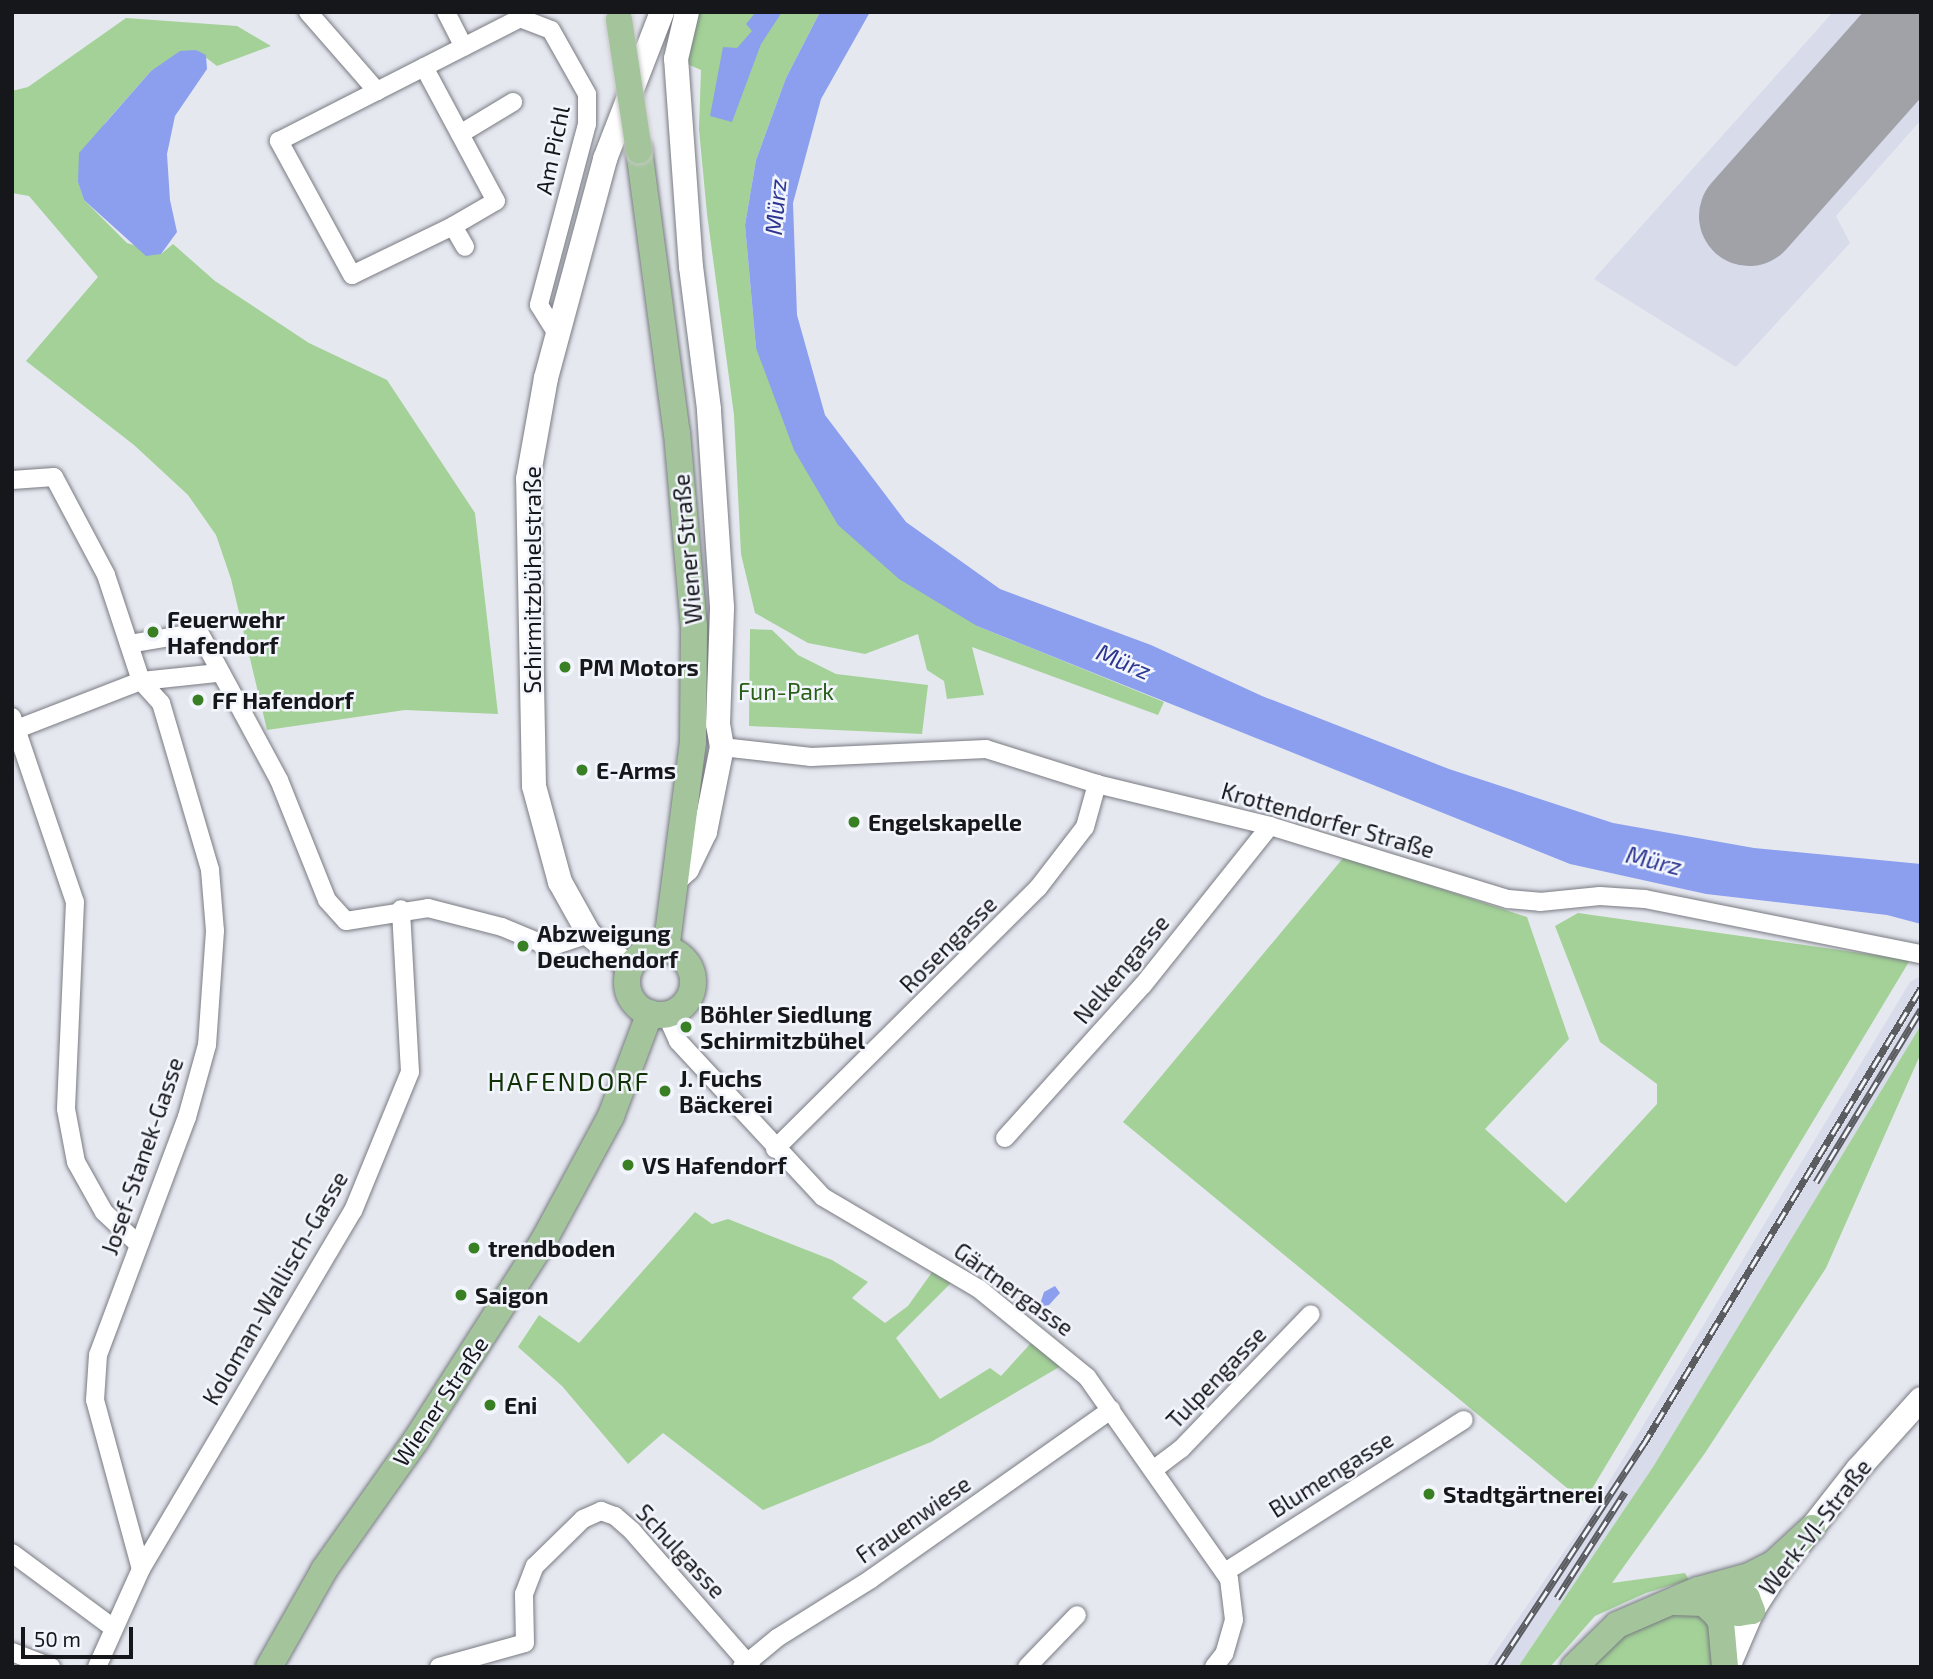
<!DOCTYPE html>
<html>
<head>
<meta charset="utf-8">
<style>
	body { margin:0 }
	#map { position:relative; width:1933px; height:1679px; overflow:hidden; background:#e6e8f0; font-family:"Exo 2",sans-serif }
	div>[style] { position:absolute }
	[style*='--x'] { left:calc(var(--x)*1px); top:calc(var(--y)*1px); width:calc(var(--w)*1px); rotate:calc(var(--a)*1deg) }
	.built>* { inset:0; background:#d7dbea }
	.green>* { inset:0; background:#a3d197 }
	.water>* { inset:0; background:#8b9fee }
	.runway>* { height:100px; margin:-50px; padding:0 50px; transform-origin:50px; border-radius:50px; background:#a0a2a8 }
	.roads { filter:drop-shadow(0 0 2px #797b82) drop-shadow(0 0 2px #797b82) }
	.minor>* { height:18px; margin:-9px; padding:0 9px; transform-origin:9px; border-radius:9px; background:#fff }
	.secondary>* { height:24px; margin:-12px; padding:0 12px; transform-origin:12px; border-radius:12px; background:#fff }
	.primary>* { height:26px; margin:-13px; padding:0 13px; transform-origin:13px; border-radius:13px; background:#a4c59b }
	.primary>.ring { margin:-13px; padding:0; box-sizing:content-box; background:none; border:26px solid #a4c59b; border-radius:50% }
	.rail>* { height:7px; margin-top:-3.5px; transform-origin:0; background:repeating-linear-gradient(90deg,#f3f5fd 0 13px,#5a5c60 0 26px); box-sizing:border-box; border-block:2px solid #5a5c60 }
	.bridges { filter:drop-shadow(0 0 2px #c7c7c8) drop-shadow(0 0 2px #c7c7c8) }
	.primary-bridge>* { height:26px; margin:-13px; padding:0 13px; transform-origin:13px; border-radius:13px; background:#a4c59b }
	.dots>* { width:19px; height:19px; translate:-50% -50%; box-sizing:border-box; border:4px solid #f3f5fd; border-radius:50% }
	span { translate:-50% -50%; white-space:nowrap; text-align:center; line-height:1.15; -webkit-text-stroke:5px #f3f5fd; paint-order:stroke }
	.street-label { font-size:23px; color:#16171a }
	.poi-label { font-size:23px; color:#16171a; font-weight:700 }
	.left { translate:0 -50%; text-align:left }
	.park-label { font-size:23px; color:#295f18 }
	.water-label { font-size:24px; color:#2c3690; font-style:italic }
	.quarter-label { font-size:26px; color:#103206; letter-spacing:2px }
	.frame { position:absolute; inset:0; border:14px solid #16171a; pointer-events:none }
	.scale { position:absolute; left:21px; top:1627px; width:112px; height:32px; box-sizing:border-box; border:4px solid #16171a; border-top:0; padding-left:9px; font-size:21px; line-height:24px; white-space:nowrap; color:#16171a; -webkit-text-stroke:5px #f3f5fd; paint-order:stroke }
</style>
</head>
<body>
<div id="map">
	<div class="built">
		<div style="clip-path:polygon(1833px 12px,1921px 12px,1921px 120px,1836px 216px,1850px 243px,1736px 367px,1594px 279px)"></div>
		<div style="clip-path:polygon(1921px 976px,1921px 1025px,1653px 1467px,1518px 1667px,1485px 1667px,1588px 1517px,1910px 982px)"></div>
	</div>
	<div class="green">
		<div style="clip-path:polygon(687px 12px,820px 12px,786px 78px,756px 160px,745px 225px,756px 348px,977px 626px,1164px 702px,1158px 715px,972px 647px,984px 695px,947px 699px,944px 681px,927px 670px,918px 634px,865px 654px,808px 643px,755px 613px,741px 554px,734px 415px,707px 214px,699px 129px,701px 70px,676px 59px)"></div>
		<div style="clip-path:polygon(126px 18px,237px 26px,271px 46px,217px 66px,196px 50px,151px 71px,105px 123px,78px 181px,84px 200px,127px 243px,161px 254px,173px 244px,215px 281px,309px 343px,387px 380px,475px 513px,498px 714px,405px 710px,267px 730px,231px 579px,216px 535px,188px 495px,134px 445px,26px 361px,98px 277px,29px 196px,12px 193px,12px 91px,28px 87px)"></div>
		<div style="clip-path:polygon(750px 629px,772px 630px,798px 655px,836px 674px,928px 685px,922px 734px,749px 726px)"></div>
		<div style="clip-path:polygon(1344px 857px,1527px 917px,1569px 1039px,1485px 1129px,1566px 1203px,1657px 1104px,1657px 1084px,1600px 1042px,1555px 926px,1578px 913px,1910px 960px,1584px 1502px,1123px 1122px)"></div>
		<div style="clip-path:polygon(1921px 1025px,1921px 1053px,1826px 1268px,1705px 1453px,1612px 1583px,1685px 1573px,1689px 1580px,1646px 1593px,1595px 1616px,1550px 1667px,1518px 1667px,1653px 1467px)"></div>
		<div style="clip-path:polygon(695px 1212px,712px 1224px,728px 1219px,832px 1260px,868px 1282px,852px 1298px,885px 1323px,908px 1306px,935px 1268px,954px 1280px,896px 1338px,940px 1399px,990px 1368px,1001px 1376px,1031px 1343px,1061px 1366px,931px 1442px,763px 1510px,663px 1433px,628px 1464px,562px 1386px,518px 1347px,539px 1315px,579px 1343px)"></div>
		<div style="clip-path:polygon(1677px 1611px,1711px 1619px,1717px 1667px,1588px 1667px,1633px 1628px)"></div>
	</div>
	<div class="water">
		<div style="clip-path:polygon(756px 12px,782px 12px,761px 44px,732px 122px,710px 116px,723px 47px,737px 48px,752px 31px,746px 24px)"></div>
		<div style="clip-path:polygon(820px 12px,870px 12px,821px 99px,793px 203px,797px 315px,825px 415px,906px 522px,1000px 589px,1151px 645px,1262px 696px,1449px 769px,1613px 823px,1754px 848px,1921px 864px,1921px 924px,1887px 915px,1706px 894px,1570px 864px,977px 626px,899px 579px,838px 525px,794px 450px,756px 348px,745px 225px,756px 160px,786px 78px)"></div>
		<div style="clip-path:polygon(196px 50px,206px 55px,207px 69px,175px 116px,167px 154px,170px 200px,177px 232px,161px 254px,146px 256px,84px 200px,78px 182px,79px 153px,151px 71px,180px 51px)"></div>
		<div style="clip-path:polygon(1055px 1286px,1060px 1293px,1049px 1305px,1039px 1307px,1044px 1292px)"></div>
	</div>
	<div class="runway">
		<div style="--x:1749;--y:216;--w:259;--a:-48.4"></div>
	</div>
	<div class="roads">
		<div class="minor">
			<div style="--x:308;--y:12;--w:105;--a:48.9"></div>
			<div style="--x:446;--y:12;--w:39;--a:63"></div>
			<div style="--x:424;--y:67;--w:152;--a:61.8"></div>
			<div style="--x:496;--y:201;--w:50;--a:149.8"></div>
			<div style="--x:453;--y:226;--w:112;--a:154.1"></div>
			<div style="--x:352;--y:275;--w:153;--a:-118.6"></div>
			<div style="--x:279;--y:141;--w:110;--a:-27"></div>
			<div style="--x:377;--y:91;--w:161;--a:-27"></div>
			<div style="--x:520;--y:18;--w:33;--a:21"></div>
			<div style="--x:551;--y:30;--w:73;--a:60.6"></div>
			<div style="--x:587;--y:94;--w:30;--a:90"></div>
			<div style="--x:587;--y:124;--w:187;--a:104.9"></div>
			<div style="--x:539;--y:305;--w:36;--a:58"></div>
			<div style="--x:460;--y:134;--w:62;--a:-31.1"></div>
			<div style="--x:453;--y:226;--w:24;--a:60"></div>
			<div style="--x:12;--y:480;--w:42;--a:-4.1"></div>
			<div style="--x:54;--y:477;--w:111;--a:62"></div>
			<div style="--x:106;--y:575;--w:112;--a:71.7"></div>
			<div style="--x:141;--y:681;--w:30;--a:48"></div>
			<div style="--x:161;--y:703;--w:174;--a:73.6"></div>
			<div style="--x:210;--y:870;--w:61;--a:85.3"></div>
			<div style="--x:215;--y:931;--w:114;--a:94"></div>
			<div style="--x:207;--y:1045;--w:75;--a:105.5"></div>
			<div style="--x:187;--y:1117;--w:254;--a:110.5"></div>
			<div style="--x:98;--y:1355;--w:45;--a:93.8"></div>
			<div style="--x:95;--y:1400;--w:175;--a:74.8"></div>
			<div style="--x:129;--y:644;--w:71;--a:-9.7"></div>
			<div style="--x:199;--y:632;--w:168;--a:61.6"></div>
			<div style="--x:279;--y:780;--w:129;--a:68.2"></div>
			<div style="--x:327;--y:900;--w:28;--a:48"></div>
			<div style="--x:346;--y:921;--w:83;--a:-9"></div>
			<div style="--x:428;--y:908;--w:76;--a:14.4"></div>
			<div style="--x:502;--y:927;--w:52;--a:22.6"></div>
			<div style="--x:550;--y:947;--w:41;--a:-18.4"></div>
			<div style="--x:12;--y:717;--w:195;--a:71.2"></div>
			<div style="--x:75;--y:902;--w:207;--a:92.5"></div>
			<div style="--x:66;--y:1109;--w:54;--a:79.3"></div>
			<div style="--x:76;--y:1162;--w:57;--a:60.8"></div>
			<div style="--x:104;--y:1212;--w:45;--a:43.2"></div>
			<div style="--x:17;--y:729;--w:133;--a:-21.2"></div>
			<div style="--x:141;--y:681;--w:76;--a:-6"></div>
			<div style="--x:722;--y:747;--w:90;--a:6.4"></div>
			<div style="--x:811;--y:757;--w:175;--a:-2.6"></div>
			<div style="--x:986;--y:749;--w:116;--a:17.5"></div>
			<div style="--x:1097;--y:784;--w:178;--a:13.6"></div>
			<div style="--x:1270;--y:826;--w:249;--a:17.1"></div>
			<div style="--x:1508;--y:899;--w:32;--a:5"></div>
			<div style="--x:1540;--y:902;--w:60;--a:-5.7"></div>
			<div style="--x:1600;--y:896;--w:45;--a:3.8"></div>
			<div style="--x:1645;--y:899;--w:281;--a:11.3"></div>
			<div style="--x:666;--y:1014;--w:30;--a:66"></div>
			<div style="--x:678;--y:1041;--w:213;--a:47.1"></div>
			<div style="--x:823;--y:1197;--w:181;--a:30.5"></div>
			<div style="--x:979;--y:1289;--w:139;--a:39.2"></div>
			<div style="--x:1087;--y:1377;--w:247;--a:54.9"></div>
			<div style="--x:1229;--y:1579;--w:41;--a:83"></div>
			<div style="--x:1234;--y:1620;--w:35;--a:106"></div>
			<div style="--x:1224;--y:1654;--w:16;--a:128"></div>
			<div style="--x:1005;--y:1138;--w:206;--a:-48"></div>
			<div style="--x:1143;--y:985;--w:203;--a:-51.4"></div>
			<div style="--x:775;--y:1149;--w:371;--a:-44.8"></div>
			<div style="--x:1038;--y:888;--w:77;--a:-52.4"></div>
			<div style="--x:1085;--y:827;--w:45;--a:-74.4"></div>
			<div style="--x:1153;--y:1470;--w:35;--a:-37"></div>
			<div style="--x:1181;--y:1449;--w:187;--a:-46.1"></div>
			<div style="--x:12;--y:1553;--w:124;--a:36.5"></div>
			<div style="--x:1225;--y:1572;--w:283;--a:-32.5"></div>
			<div style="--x:12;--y:1652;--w:42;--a:21"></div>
			<div style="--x:97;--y:1667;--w:107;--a:-65.8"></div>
			<div style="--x:141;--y:1569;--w:416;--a:-59.4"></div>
			<div style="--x:353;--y:1211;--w:150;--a:-67.7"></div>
			<div style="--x:410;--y:1072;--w:163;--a:-93.2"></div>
			<div style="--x:439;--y:1667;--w:89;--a:-15.6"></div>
			<div style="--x:525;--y:1643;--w:49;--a:-91.2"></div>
			<div style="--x:524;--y:1594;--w:30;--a:-69"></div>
			<div style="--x:535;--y:1566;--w:67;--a:-44.4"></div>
			<div style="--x:583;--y:1519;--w:20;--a:-24"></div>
			<div style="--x:601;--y:1511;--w:15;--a:20"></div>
			<div style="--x:615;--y:1516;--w:23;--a:41"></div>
			<div style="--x:632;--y:1531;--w:181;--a:48.8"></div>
			<div style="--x:742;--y:1667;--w:45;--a:-39.6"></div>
			<div style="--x:777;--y:1638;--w:111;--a:-32.1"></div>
			<div style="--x:871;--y:1579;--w:294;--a:-35.2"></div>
			<div style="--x:1027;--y:1667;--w:72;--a:-46.1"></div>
		</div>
		<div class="secondary">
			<div style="--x:678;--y:877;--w:12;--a:-42"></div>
			<div style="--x:687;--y:869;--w:41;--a:-64.1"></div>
			<div style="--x:705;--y:832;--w:87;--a:-78.7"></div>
			<div style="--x:722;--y:747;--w:23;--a:-100"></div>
			<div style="--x:718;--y:724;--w:117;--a:-88"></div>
			<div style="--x:722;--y:607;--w:198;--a:-93.8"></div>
			<div style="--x:709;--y:409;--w:143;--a:-97.2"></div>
			<div style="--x:691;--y:267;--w:209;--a:-94.1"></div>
			<div style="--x:676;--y:59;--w:48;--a:-76.8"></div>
			<div style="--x:630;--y:968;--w:53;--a:-140.3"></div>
			<div style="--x:589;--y:934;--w:60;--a:-119.1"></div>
			<div style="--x:560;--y:882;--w:99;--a:-105.2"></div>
			<div style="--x:534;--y:786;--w:307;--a:-91.1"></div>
			<div style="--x:528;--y:479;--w:103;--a:-79.9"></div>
			<div style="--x:546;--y:378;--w:227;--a:-74.9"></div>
			<div style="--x:605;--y:159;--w:158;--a:-68.8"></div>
			<div style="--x:1728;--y:1667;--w:61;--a:-66.8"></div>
			<div style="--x:1752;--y:1611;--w:43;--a:-57.4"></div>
			<div style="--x:1775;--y:1575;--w:135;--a:-51.9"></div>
			<div style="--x:1858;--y:1469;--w:94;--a:-48"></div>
		</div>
		<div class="primary">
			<div style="--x:639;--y:150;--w:286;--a:82.4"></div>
			<div style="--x:677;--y:433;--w:194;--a:85"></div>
			<div style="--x:694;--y:626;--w:116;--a:90.5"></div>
			<div style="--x:693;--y:742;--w:209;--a:97.4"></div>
			<div class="ring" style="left:627px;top:949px;width:40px;height:40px"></div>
			<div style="--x:1674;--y:1602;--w:30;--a:2"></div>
			<div style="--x:1704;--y:1603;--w:16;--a:43"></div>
			<div style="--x:1716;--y:1614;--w:9;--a:58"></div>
			<div style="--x:1721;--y:1622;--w:45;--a:84.9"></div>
			<div style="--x:1704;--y:1603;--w:36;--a:16"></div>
			<div style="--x:1739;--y:1613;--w:13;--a:-9"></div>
			<div style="--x:1752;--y:1611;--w:14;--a:-111"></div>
			<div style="--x:1747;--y:1598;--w:28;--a:-153"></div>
			<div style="--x:269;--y:1667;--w:112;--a:-60.4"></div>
			<div style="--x:324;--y:1570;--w:159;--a:-54.7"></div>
			<div style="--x:416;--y:1440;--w:237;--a:-57.4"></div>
			<div style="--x:544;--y:1240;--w:141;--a:-61.6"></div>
			<div style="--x:611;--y:1116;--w:110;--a:-69.3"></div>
			<div style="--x:1574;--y:1667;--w:60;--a:-44.3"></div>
			<div style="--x:1617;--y:1625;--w:88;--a:-23.4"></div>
			<div style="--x:1698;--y:1590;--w:53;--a:-15.4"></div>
			<div style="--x:1749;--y:1576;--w:27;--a:-27"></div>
			<div style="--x:1773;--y:1564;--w:53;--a:-42.7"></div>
		</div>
	</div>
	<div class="rail">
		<div style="--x:1816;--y:1182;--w:202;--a:-58.7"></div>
		<div style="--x:1557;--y:1598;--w:126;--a:-57.3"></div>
		<div style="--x:1497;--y:1667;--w:266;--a:-56.7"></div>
		<div style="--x:1643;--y:1445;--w:535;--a:-58.69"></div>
	</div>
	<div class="bridges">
		<div class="primary-bridge">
			<div style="--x:619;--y:20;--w:132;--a:81.3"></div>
		</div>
	</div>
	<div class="dots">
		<div style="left:153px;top:632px;background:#397f23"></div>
		<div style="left:565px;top:667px;background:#397f23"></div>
		<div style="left:198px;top:700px;background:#397f23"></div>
		<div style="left:582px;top:770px;background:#397f23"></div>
		<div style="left:854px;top:822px;background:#397f23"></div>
		<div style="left:523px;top:946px;background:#397f23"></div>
		<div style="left:686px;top:1027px;background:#397f23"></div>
		<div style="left:665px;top:1091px;background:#397f23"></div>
		<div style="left:628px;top:1165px;background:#397f23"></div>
		<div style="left:474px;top:1248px;background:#397f23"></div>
		<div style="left:461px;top:1295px;background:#397f23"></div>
		<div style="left:490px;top:1405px;background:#397f23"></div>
		<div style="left:1429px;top:1494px;background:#397f23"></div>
	</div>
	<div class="street-label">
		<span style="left:552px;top:150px;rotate:-78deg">Am Pichl</span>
		<span style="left:687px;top:549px;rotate:-95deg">Wiener Straße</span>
		<span style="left:532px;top:580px;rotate:-90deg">Schirmitzbühelstraße</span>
		<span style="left:1328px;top:820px;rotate:16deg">Krottendorfer Straße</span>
		<span style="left:948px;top:944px;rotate:-45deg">Rosengasse</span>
		<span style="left:1121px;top:969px;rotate:-50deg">Nelkengasse</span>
		<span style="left:142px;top:1156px;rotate:-71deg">Josef-Stanek-Gasse</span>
		<span style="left:275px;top:1288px;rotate:-60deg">Koloman-Wallisch-Gasse</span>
		<span style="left:1014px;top:1289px;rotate:36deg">Gärtnergasse</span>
		<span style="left:1216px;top:1377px;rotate:-46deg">Tulpengasse</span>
		<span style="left:440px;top:1401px;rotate:-56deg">Wiener Straße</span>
		<span style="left:1331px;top:1474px;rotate:-32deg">Blumengasse</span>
		<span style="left:913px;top:1519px;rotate:-35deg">Frauenwiese</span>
		<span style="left:1815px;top:1527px;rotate:-52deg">Werk-VI-Straße</span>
		<span style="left:681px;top:1551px;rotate:47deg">Schulgasse</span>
	</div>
	<div class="poi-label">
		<span class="left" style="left:167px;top:632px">Feuerwehr<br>Hafendorf</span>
		<span class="left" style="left:579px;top:667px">PM Motors</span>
		<span class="left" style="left:212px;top:700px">FF Hafendorf</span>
		<span class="left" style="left:596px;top:770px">E-Arms</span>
		<span class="left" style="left:868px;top:822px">Engelskapelle</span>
		<span class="left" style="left:537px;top:946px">Abzweigung<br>Deuchendorf</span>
		<span class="left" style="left:700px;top:1027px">Böhler Siedlung<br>Schirmitzbühel</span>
		<span class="left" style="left:679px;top:1091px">J. Fuchs<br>Bäckerei</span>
		<span class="left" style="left:642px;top:1165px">VS Hafendorf</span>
		<span class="left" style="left:488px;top:1248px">trendboden</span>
		<span class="left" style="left:475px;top:1295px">Saigon</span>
		<span class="left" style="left:504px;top:1405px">Eni</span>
		<span class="left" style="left:1443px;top:1494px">Stadtgärtnerei</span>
	</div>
	<div class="park-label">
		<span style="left:786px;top:691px">Fun-Park</span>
	</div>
	<div class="water-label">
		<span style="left:775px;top:207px;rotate:-85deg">Mürz</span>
		<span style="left:1124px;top:661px;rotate:23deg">Mürz</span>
		<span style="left:1654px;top:860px;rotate:14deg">Mürz</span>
	</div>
	<div class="quarter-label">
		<span style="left:569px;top:1081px">HAFENDORF</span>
	</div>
	<div class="frame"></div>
	<div class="scale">50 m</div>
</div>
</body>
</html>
